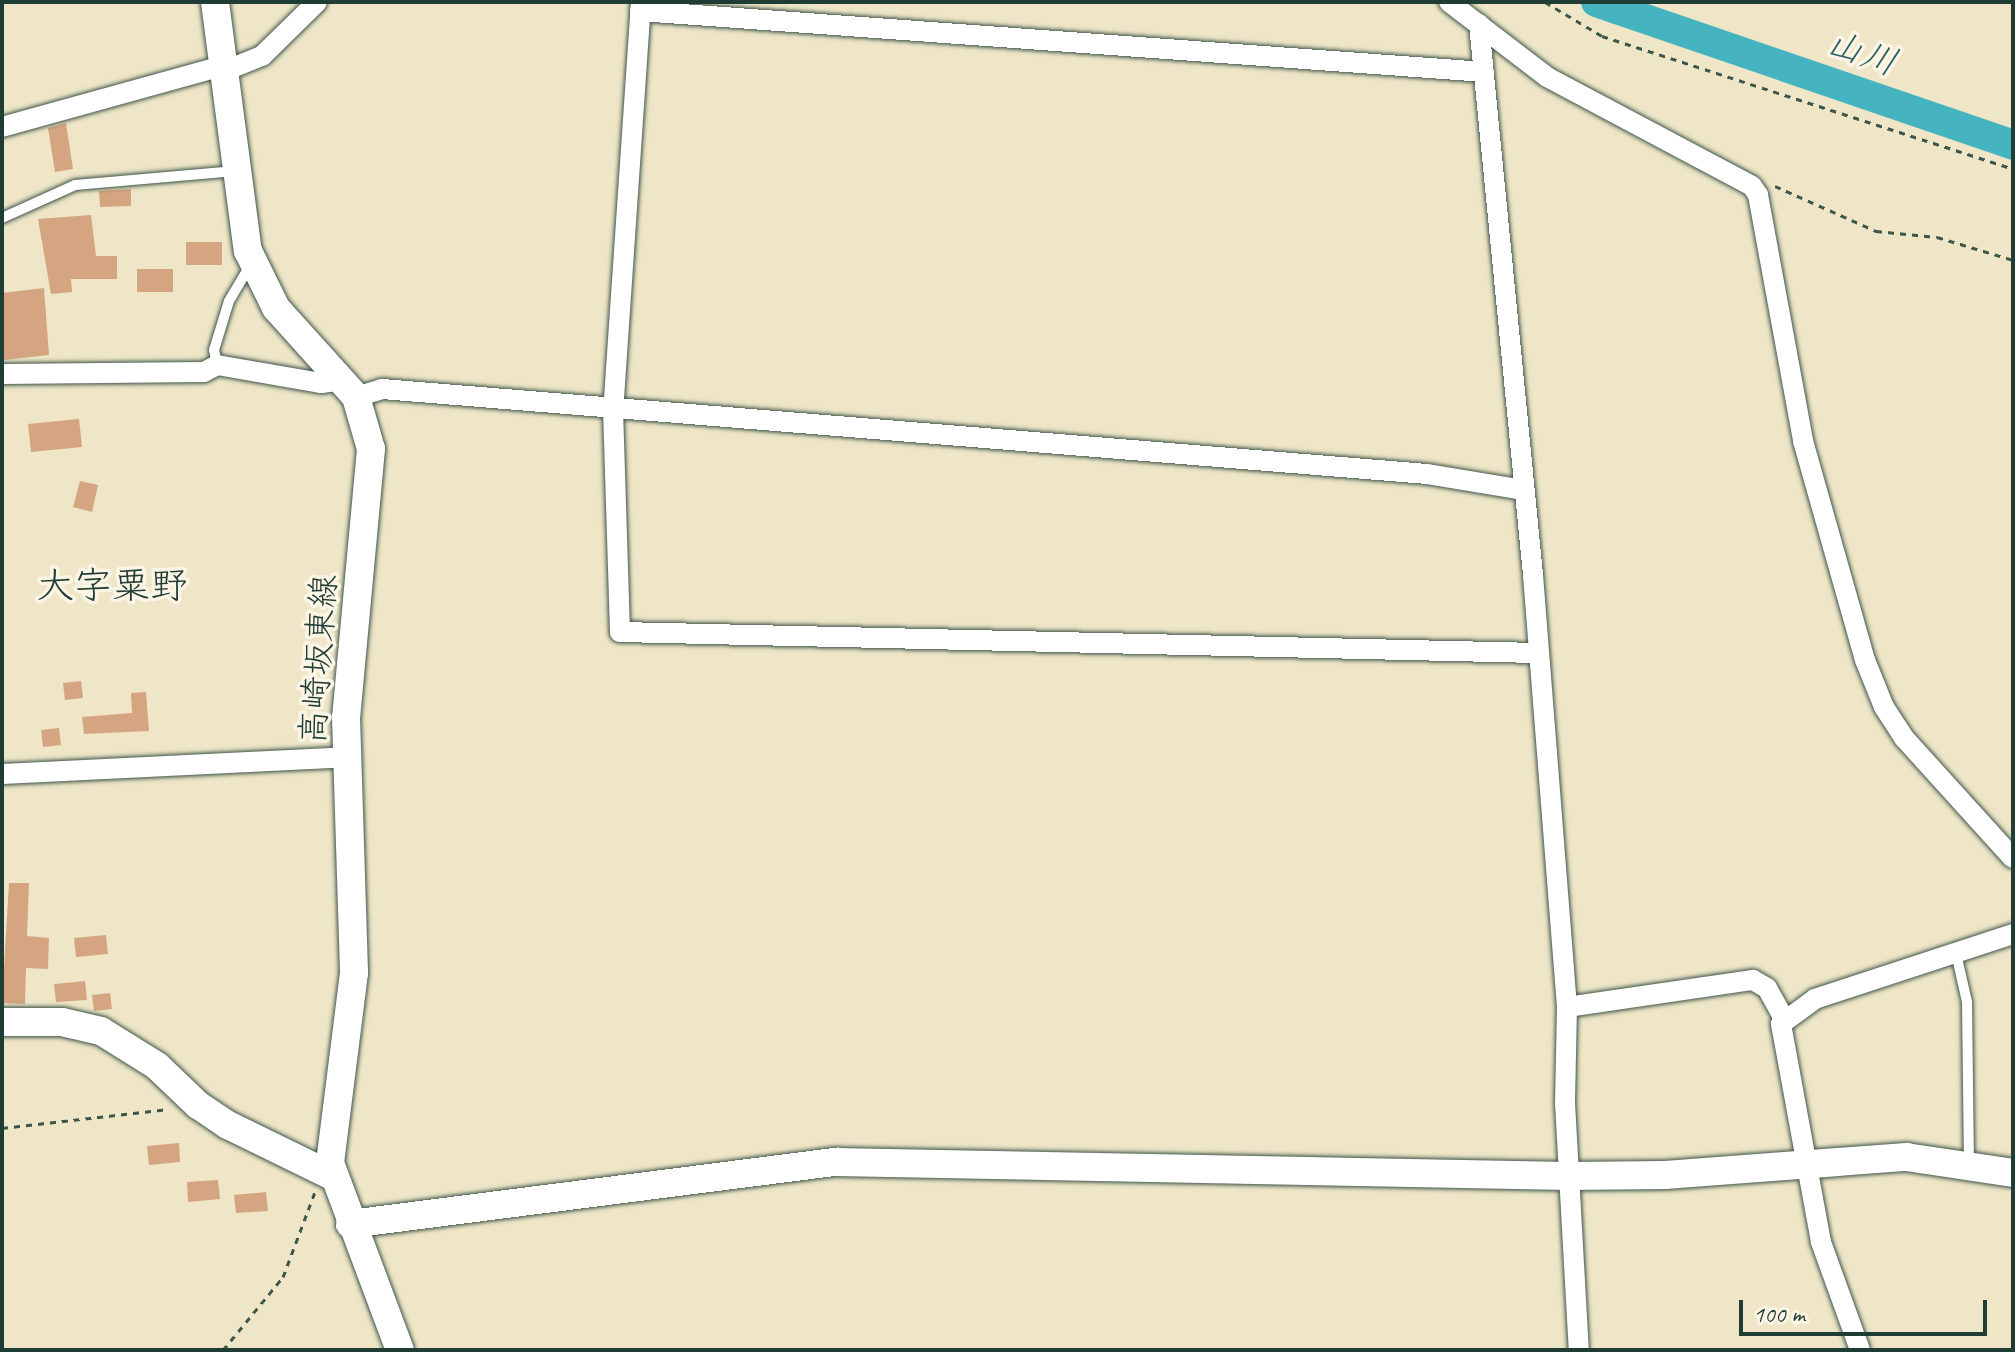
<!DOCTYPE html>
<html>
<head>
<meta charset="utf-8">
<style>
	body { margin:0 }
	#map { position:relative; width:2015px; height:1352px; overflow:hidden; background:#eee6c7; font-family:Caveat,"Klee One",sans-serif }
	div>[style] { position:absolute }
	[style*='--x'] { left:calc(var(--x)*1px); top:calc(var(--y)*1px); width:calc(var(--w)*1px); rotate:calc(var(--a)*1deg) }
	.river>* { height:30px; margin:-15px; padding:0 15px; transform-origin:15px; border-radius:15px; background:#45b3c0 }
	.building>* { inset:0; background:#d5a581 }
	.path>* { height:3px; margin-top:-1.5px; transform-origin:0; background:repeating-linear-gradient(90deg,#3e564a 0 6px,transparent 0 12px) }
	.roads { filter:drop-shadow(0 0 2px #3e564a) drop-shadow(0 0 2px #3e564a) }
	.lane>* { height:10px; margin:-5px; padding:0 5px; transform-origin:5px; border-radius:5px; background:#fff }
	.street>* { height:20px; margin:-10px; padding:0 10px; transform-origin:10px; border-radius:10px; background:#fff }
	.secondary>* { height:28px; margin:-14px; padding:0 14px; transform-origin:14px; border-radius:14px; background:#fff }
	span { translate:-50% -50%; white-space:nowrap; text-align:center; line-height:1.15; -webkit-text-stroke:7px #fcf5e5; paint-order:stroke }
	.street-label { font-size:34px; color:#1f3d34 }
	.water-label { font-size:36px; color:#2a605e; font-style:italic }
	.quarter-label { font-size:38px; color:#1f3d34 }
	.frame { position:absolute; inset:0; border:4px solid #1f3d34; pointer-events:none }
	.scale { position:absolute; left:1739px; top:1300px; width:248px; height:36px; box-sizing:border-box; border:4px solid #1f3d34; border-top:0; padding-left:10px; font-size:24px; line-height:28px; white-space:nowrap; color:#1f3d34; -webkit-text-stroke:6px #fcf5e5; paint-order:stroke }
</style>
</head>
<body>
<div id="map">
	<div class="river">
		<div style="--x:1596;--y:2;--w:441;--a:18.9"></div>
	</div>
	<div class="building">
		<div style="clip-path:polygon(66px 123px,73px 169px,55px 172px,48px 128px)"></div>
		<div style="clip-path:polygon(131px 189px,131px 206px,100px 207px,99px 191px)"></div>
		<div style="clip-path:polygon(91px 215px,96px 256px,117px 256px,117px 279px,71px 279px,72px 292px,51px 294px,38px 219px)"></div>
		<div style="clip-path:polygon(186px 242px,222px 242px,222px 265px,186px 265px)"></div>
		<div style="clip-path:polygon(137px 269px,173px 269px,173px 292px,137px 292px)"></div>
		<div style="clip-path:polygon(44px 288px,49px 355px,4px 360px,2px 293px)"></div>
		<div style="clip-path:polygon(79px 419px,82px 447px,31px 452px,28px 424px)"></div>
		<div style="clip-path:polygon(80px 481px,98px 485px,92px 512px,73px 507px)"></div>
		<div style="clip-path:polygon(81px 681px,83px 698px,65px 700px,63px 683px)"></div>
		<div style="clip-path:polygon(146px 692px,149px 731px,84px 734px,82px 717px,132px 713px,131px 693px)"></div>
		<div style="clip-path:polygon(59px 728px,61px 745px,43px 747px,41px 730px)"></div>
		<div style="clip-path:polygon(9px 883px,29px 883px,27px 936px,49px 938px,48px 969px,26px 968px,25px 1004px,2px 1003px)"></div>
		<div style="clip-path:polygon(106px 935px,108px 954px,76px 957px,74px 938px)"></div>
		<div style="clip-path:polygon(85px 981px,87px 1000px,56px 1002px,54px 984px)"></div>
		<div style="clip-path:polygon(110px 993px,112px 1009px,94px 1011px,92px 995px)"></div>
		<div style="clip-path:polygon(179px 1143px,180px 1162px,149px 1165px,147px 1146px)"></div>
		<div style="clip-path:polygon(218px 1180px,220px 1199px,188px 1202px,187px 1182px)"></div>
		<div style="clip-path:polygon(266px 1192px,268px 1211px,236px 1213px,234px 1195px)"></div>
	</div>
	<div class="path">
		<div style="--x:1545;--y:2;--w:66;--a:30.8"></div>
		<div style="--x:1602;--y:36;--w:432;--a:17.9"></div>
		<div style="--x:1775;--y:186;--w:111;--a:24"></div>
		<div style="--x:1876;--y:231;--w:61;--a:5.6"></div>
		<div style="--x:1937;--y:237;--w:79;--a:16.8"></div>
		<div style="--x:2;--y:1128;--w:168;--a:-6.5"></div>
		<div style="--x:223;--y:1350;--w:94;--a:-50.6"></div>
		<div style="--x:283;--y:1277;--w:91;--a:-69.4"></div>
	</div>
	<div class="roads">
		<div class="lane">
			<div style="--x:2;--y:218;--w:80;--a:-24.3"></div>
			<div style="--x:75;--y:185;--w:161;--a:-5"></div>
			<div style="--x:217;--y:365;--w:15;--a:-101"></div>
			<div style="--x:214;--y:350;--w:51;--a:-73"></div>
			<div style="--x:229;--y:301;--w:43;--a:-59.3"></div>
			<div style="--x:1956;--y:953;--w:50;--a:77.3"></div>
			<div style="--x:1967;--y:1002;--w:161;--a:89.3"></div>
		</div>
		<div class="street">
			<div style="--x:641;--y:2;--w:408;--a:93.9"></div>
			<div style="--x:613;--y:409;--w:223;--a:88.2"></div>
			<div style="--x:620;--y:632;--w:919;--a:1.31"></div>
			<div style="--x:1449;--y:2;--w:123;--a:37.4"></div>
			<div style="--x:1547;--y:77;--w:232;--a:28"></div>
			<div style="--x:1752;--y:186;--w:11;--a:56"></div>
			<div style="--x:1758;--y:195;--w:250;--a:79.6"></div>
			<div style="--x:1803;--y:441;--w:228;--a:74.2"></div>
			<div style="--x:1865;--y:660;--w:51;--a:68"></div>
			<div style="--x:1884;--y:707;--w:37;--a:57"></div>
			<div style="--x:1904;--y:738;--w:162;--a:47.8"></div>
			<div style="--x:640;--y:11;--w:846;--a:4.13"></div>
			<div style="--x:1479;--y:24;--w:554;--a:84.4"></div>
			<div style="--x:1533;--y:575;--w:433;--a:85.5"></div>
			<div style="--x:1567;--y:1007;--w:96;--a:91.2"></div>
			<div style="--x:1565;--y:1103;--w:247;--a:86.8"></div>
			<div style="--x:227;--y:70;--w:38;--a:-22"></div>
			<div style="--x:262;--y:56;--w:77;--a:-44.5"></div>
			<div style="--x:2;--y:127;--w:232;--a:-15.5"></div>
			<div style="--x:2;--y:374;--w:202;--a:-0.6"></div>
			<div style="--x:204;--y:372;--w:15;--a:-28"></div>
			<div style="--x:217;--y:365;--w:106;--a:9.8"></div>
			<div style="--x:321;--y:383;--w:24;--a:-7"></div>
			<div style="--x:356;--y:397;--w:27;--a:-17"></div>
			<div style="--x:382;--y:389;--w:1048;--a:4.65"></div>
			<div style="--x:1427;--y:474;--w:98;--a:9.4"></div>
			<div style="--x:2;--y:774;--w:345;--a:-2.8"></div>
			<div style="--x:1567;--y:1007;--w:188;--a:-8.3"></div>
			<div style="--x:1753;--y:980;--w:16;--a:30"></div>
			<div style="--x:1767;--y:988;--w:33;--a:61"></div>
			<div style="--x:1860;--y:1350;--w:115;--a:-109.9"></div>
			<div style="--x:1821;--y:1242;--w:222;--a:-100.4"></div>
			<div style="--x:1781;--y:1024;--w:42;--a:-36.3"></div>
			<div style="--x:1815;--y:999;--w:208;--a:-18.2"></div>
		</div>
		<div class="secondary">
			<div style="--x:215;--y:2;--w:251;--a:82.5"></div>
			<div style="--x:248;--y:251;--w:64;--a:63.8"></div>
			<div style="--x:276;--y:308;--w:120;--a:48"></div>
			<div style="--x:356;--y:397;--w:54;--a:73.9"></div>
			<div style="--x:371;--y:449;--w:269;--a:95.3"></div>
			<div style="--x:346;--y:717;--w:256;--a:88.2"></div>
			<div style="--x:354;--y:973;--w:192;--a:97.2"></div>
			<div style="--x:330;--y:1163;--w:200;--a:69.5"></div>
			<div style="--x:2;--y:1022;--w:60;--a:0"></div>
			<div style="--x:62;--y:1022;--w:40;--a:13"></div>
			<div style="--x:101;--y:1031;--w:66;--a:32"></div>
			<div style="--x:157;--y:1066;--w:57;--a:43.6"></div>
			<div style="--x:198;--y:1105;--w:36;--a:34"></div>
			<div style="--x:228;--y:1125;--w:116;--a:26.1"></div>
			<div style="--x:350;--y:1224;--w:490;--a:-7.3"></div>
			<div style="--x:836;--y:1162;--w:732;--a:1.1"></div>
			<div style="--x:1568;--y:1176;--w:97;--a:-0.6"></div>
			<div style="--x:1665;--y:1175;--w:242;--a:-4.3"></div>
			<div style="--x:1906;--y:1157;--w:108;--a:8.5"></div>
		</div>
	</div>
	<div class="street-label">
		<span style="left:318px;top:659px;rotate:-86deg">高崎坂東線</span>
	</div>
	<div class="water-label">
		<span style="left:1862px;top:53px;rotate:19deg">山川</span>
	</div>
	<div class="quarter-label">
		<span style="left:112px;top:586px">大字粟野</span>
	</div>
	<div class="frame"></div>
	<div class="scale">100 m</div>
</div>
</body>
</html>
